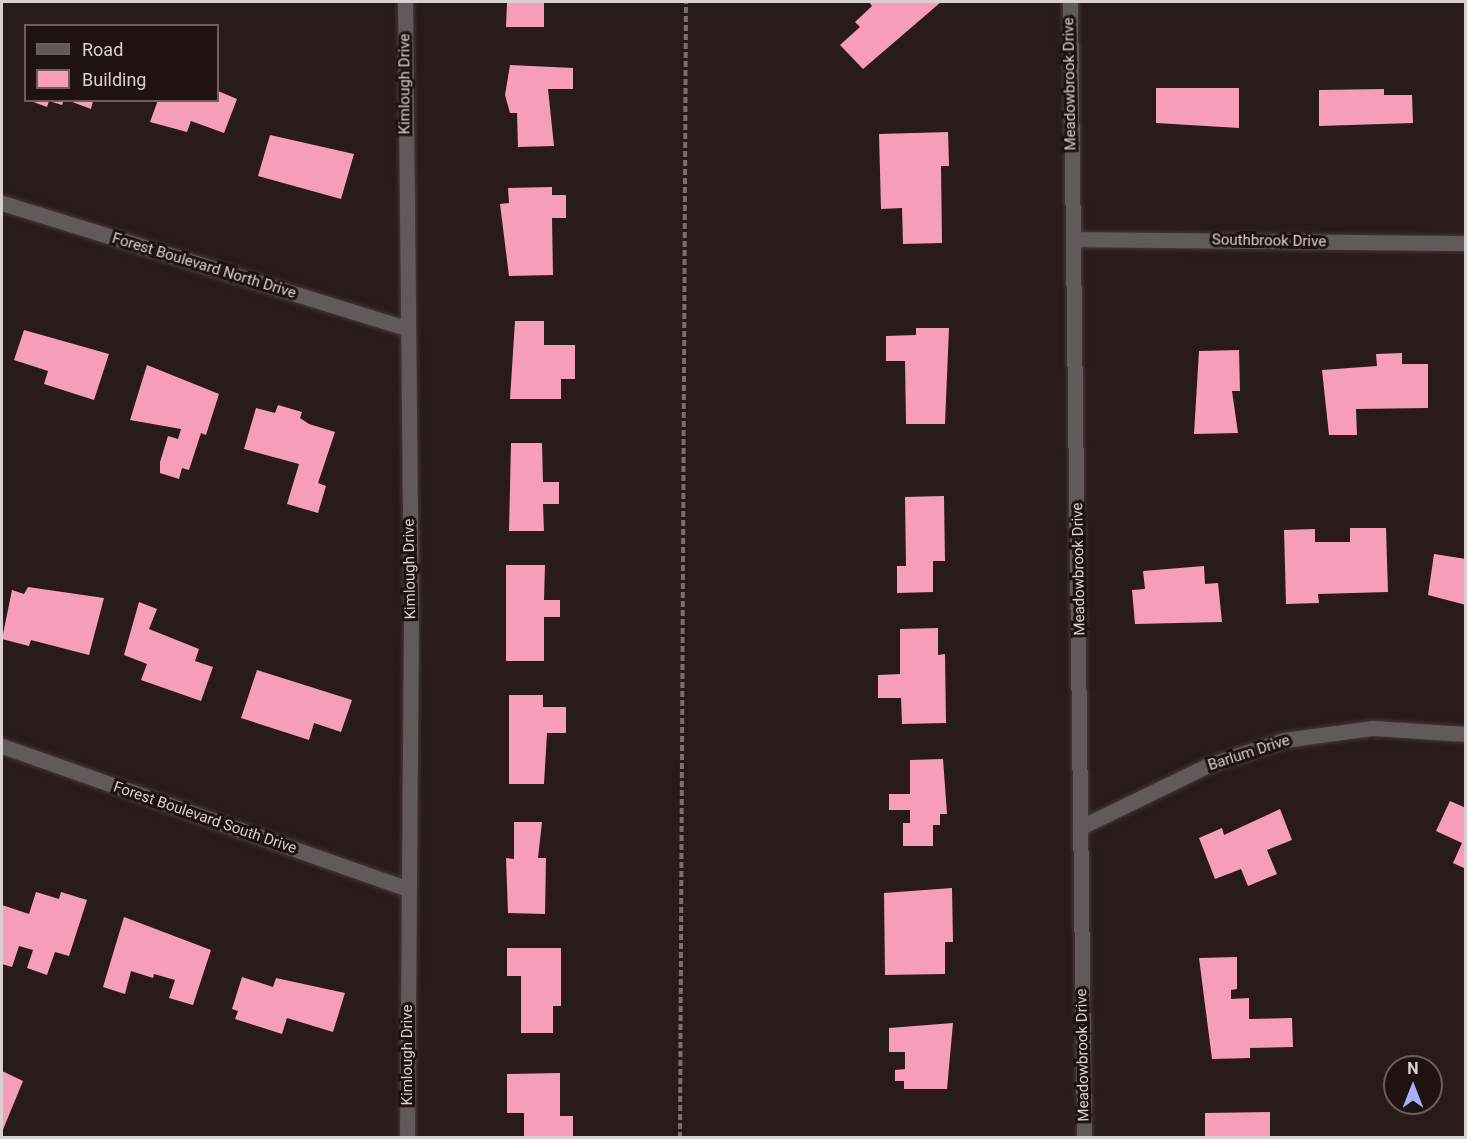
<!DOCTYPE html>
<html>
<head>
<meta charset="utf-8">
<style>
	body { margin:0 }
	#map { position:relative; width:1467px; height:1139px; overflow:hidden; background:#291b1a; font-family:Roboto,sans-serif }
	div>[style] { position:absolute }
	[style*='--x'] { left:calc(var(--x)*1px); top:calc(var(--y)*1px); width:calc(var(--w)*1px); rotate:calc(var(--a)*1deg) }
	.building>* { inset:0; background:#f69eb7 }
	.path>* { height:4px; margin-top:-2px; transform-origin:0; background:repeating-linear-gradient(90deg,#7b6f6e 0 6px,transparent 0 9px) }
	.roads { filter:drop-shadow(0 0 2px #453837) drop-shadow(0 0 2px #453837) }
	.minor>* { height:15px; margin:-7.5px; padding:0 7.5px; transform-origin:7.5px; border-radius:7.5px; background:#615a58 }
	span { translate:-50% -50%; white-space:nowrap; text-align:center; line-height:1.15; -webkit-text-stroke:6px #1f1211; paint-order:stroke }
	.street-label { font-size:15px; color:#dad0cf }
	.frame { position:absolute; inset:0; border:3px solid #dad0cf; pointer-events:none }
	.legend { position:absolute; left:24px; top:24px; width:195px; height:78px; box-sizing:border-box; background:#1f1211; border:2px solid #6a5e5d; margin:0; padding:8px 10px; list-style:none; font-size:18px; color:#dad0cf }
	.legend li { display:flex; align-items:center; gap:12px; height:30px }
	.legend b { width:30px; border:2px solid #6a5e5d }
	.north { position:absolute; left:1383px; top:1055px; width:60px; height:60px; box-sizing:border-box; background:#1f1211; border:2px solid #6a5e5d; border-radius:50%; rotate:0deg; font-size:16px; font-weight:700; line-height:24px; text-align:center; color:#dad0cf }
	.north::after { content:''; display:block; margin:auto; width:21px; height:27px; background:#a5b1fc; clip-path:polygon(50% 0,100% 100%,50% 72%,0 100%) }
</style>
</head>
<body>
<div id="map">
	<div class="building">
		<div style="clip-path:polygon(507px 2px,544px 2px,544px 27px,506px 27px)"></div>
		<div style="clip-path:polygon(869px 2px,941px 2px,863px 69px,840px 45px,860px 27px,855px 22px,872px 6px)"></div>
		<div style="clip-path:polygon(510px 65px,573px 68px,573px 89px,548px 89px,554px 146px,518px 147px,517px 113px,510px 113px,505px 95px)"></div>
		<div style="clip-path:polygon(1156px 88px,1239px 88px,1239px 128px,1156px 123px)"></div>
		<div style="clip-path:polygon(1384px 89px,1384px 95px,1412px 95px,1413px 123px,1319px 126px,1319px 90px)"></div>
		<div style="clip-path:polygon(218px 91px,237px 99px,224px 133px,191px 121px,187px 132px,150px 122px,158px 100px,218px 100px)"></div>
		<div style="clip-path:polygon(28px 100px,64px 100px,62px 105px,49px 101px,47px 107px)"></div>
		<div style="clip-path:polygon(67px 100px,104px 100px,93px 101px,91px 109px)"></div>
		<div style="clip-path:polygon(948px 132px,949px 166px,941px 166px,942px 243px,903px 244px,902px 208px,881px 209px,879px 134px)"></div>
		<div style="clip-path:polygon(270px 135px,354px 154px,341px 199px,258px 176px)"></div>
		<div style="clip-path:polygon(552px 187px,552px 195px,566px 195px,566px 218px,552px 218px,553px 275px,509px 276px,500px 204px,509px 203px,508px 188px)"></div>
		<div style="clip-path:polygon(515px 321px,544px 321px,544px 345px,575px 345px,575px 379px,561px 379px,561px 399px,510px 399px)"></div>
		<div style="clip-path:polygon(916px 328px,949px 328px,945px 424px,906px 424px,905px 361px,886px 361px,886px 336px,916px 335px)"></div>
		<div style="clip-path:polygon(24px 330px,109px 354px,94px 400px,44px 384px,48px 371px,14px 360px)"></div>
		<div style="clip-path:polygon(1239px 350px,1240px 391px,1232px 391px,1238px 433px,1194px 434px,1199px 351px)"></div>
		<div style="clip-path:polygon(1402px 353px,1402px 364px,1428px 364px,1428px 408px,1356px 409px,1357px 435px,1329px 435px,1322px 370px,1377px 366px,1376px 354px)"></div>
		<div style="clip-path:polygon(147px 365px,219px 394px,206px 435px,201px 433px,189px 470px,182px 468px,179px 479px,160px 473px,160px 462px,168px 436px,178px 439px,181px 429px,130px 420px)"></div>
		<div style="clip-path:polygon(278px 405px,302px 412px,300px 418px,309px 424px,335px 432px,318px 483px,326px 486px,318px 513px,287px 504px,299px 464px,244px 449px,256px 408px,275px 413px)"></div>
		<div style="clip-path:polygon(511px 443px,542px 443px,543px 482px,559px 482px,559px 504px,543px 504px,544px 531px,509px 531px)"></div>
		<div style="clip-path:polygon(944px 496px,945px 561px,933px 561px,933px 592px,897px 593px,897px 566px,906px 566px,905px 497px)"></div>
		<div style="clip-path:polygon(1350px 528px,1386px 528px,1388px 592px,1318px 594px,1319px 603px,1286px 604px,1284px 530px,1315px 529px,1315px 542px,1350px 542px)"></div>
		<div style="clip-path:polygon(1434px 554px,1466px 559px,1466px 605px,1428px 595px)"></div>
		<div style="clip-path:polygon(506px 565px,545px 565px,544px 600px,560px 600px,560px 617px,544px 617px,544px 661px,506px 661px)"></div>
		<div style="clip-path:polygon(1204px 566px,1205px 584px,1218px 583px,1222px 622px,1135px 624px,1132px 590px,1145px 589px,1143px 571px)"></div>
		<div style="clip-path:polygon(28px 587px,104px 598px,89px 655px,31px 640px,29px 646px,2px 639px,12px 590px,24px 594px)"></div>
		<div style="clip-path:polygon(139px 602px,157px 609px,149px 629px,199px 649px,195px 661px,213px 667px,201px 701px,141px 680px,147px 664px,124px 655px)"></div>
		<div style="clip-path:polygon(938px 628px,938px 655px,945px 654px,946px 723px,902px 724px,901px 698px,878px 698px,878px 675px,900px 674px,900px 629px)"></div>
		<div style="clip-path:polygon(257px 670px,352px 700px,341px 732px,314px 723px,309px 740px,241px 718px)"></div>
		<div style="clip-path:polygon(509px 695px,543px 695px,543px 707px,566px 707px,566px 733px,547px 733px,544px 784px,509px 784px)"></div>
		<div style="clip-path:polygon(943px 759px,947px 814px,940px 814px,940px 825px,933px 825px,933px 846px,903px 846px,903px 823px,910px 823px,910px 810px,889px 810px,889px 794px,910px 794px,910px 760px)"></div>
		<div style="clip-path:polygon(1450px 801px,1466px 808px,1466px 869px,1453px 863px,1462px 843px,1436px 831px)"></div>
		<div style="clip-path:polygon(1280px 809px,1292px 840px,1267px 850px,1277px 874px,1248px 886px,1241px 869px,1215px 879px,1199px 838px,1222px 828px,1224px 835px)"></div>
		<div style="clip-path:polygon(514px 822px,542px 822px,538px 858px,546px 858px,545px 914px,508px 913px,506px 858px,514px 859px)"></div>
		<div style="clip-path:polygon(952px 888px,953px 942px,945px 942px,945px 974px,885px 975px,884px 893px)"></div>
		<div style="clip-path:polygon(36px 892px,59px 899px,61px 892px,87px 900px,69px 956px,55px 952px,47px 975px,27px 968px,33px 950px,19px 946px,12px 967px,2px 964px,2px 905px,29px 914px)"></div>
		<div style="clip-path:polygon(124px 917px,211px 950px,193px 1005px,169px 998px,175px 980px,154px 974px,153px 978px,131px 971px,125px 994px,103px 987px)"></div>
		<div style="clip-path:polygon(507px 948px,561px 948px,561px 1006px,553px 1006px,553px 1033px,521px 1033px,521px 976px,507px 976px)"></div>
		<div style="clip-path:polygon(1237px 957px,1237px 989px,1231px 990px,1231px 999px,1249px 998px,1249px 1019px,1292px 1018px,1293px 1047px,1250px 1048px,1250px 1058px,1212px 1059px,1199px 958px)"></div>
		<div style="clip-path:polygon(242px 977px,273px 987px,276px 978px,345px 993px,333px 1032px,287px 1018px,282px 1034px,235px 1019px,238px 1011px,232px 1009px)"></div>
		<div style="clip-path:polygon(953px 1023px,947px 1089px,904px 1089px,904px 1081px,895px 1081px,895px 1070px,905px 1069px,905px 1052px,889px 1052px,889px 1028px)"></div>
		<div style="clip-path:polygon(2px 1071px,23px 1081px,2px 1132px)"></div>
		<div style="clip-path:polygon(560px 1073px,560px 1116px,573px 1116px,573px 1138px,524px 1138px,524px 1113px,507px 1113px,507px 1074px)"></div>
		<div style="clip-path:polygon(1270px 1112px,1270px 1138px,1205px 1138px,1205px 1113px)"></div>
	</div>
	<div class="path">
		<div style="--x:680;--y:1138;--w:1136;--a:-89.7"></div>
	</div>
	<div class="roads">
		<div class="minor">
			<div style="--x:405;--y:2;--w:619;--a:89.44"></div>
			<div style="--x:411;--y:621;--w:517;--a:90.44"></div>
			<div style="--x:1070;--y:2;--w:1136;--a:89.29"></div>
			<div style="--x:2;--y:203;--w:424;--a:17.2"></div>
			<div style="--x:1073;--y:239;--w:393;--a:0.6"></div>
			<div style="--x:2;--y:746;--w:431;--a:19.4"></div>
			<div style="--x:1081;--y:827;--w:144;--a:-25.9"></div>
			<div style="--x:1211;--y:764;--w:77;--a:-18.2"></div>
			<div style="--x:1284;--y:740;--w:90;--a:-7.7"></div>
			<div style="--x:1373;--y:728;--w:93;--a:3.7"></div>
		</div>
	</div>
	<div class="street-label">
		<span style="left:405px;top:84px;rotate:-90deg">Kimlough Drive</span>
		<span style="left:1070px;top:84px;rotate:-91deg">Meadowbrook Drive</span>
		<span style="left:1269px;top:241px;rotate:1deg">Southbrook Drive</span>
		<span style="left:204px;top:266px;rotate:17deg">Forest Boulevard North Drive</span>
		<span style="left:410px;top:569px;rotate:-91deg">Kimlough Drive</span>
		<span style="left:1079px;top:569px;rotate:-91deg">Meadowbrook Drive</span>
		<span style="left:1249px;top:753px;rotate:-18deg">Barlum Drive</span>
		<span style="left:205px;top:818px;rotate:19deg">Forest Boulevard South Drive</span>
		<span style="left:408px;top:1055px;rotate:-90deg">Kimlough Drive</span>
		<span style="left:1083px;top:1055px;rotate:-91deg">Meadowbrook Drive</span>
	</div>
	<div class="frame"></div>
	<ul class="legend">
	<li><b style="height:8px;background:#615a58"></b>Road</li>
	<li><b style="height:16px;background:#f69eb7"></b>Building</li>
	</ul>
	<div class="north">N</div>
</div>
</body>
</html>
